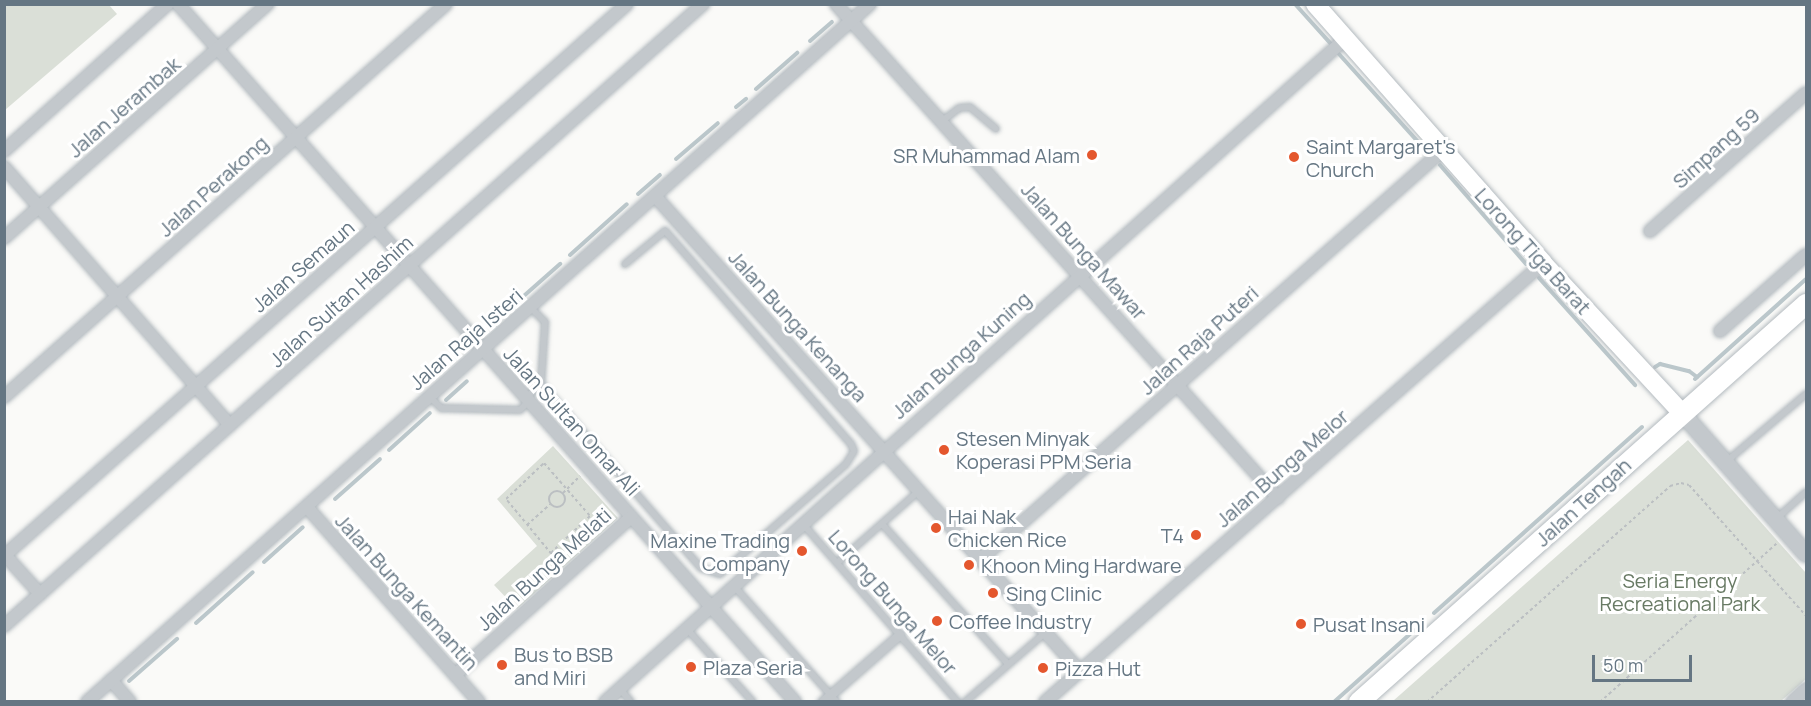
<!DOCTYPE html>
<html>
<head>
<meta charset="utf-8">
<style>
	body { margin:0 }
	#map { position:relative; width:1811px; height:706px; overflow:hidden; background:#fafaf8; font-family:Manrope,sans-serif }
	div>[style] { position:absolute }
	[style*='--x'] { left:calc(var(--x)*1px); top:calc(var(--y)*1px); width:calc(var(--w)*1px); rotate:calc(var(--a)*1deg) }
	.green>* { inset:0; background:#dadfd7 }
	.stream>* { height:4px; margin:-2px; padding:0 2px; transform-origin:2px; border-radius:2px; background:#bbc7cb }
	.path>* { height:2px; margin-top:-1px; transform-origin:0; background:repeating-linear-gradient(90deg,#bbbfc2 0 3px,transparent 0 6px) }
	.path>.ring { margin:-1px; padding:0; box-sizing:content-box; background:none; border:2px solid #bbbfc2; border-radius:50% }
	.roads { filter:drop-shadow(0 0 2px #b3babf) drop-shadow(0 0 2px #b3babf) }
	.service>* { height:6px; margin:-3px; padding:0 3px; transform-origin:3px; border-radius:3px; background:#c3c8cc }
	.pedestrian>* { height:9px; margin:-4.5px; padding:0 4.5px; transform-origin:4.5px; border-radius:4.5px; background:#c3c8cc }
	.minor>* { height:12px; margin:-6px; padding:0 6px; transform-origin:6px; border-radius:6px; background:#c3c8cc }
	.tertiary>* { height:16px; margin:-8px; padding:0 8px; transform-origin:8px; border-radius:8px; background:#c3c8cc }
	.secondary>* { height:18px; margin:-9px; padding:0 9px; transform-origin:9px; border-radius:9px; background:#fff }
	.primary>* { height:20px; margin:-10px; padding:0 10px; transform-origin:10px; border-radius:10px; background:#fff }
	.dots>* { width:16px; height:16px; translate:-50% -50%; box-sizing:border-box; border:3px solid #fff; border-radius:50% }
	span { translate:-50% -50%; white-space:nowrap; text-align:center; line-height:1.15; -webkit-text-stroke:6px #fff; paint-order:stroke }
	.street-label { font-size:20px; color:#657683 }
	.poi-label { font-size:20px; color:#657683 }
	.left { translate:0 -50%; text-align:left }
	.right { translate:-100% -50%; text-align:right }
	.park-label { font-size:20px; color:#687a64 }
	.frame { position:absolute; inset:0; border:6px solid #657683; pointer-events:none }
	.scale { position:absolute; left:1592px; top:655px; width:100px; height:27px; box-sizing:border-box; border:3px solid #657683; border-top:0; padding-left:8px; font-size:18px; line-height:21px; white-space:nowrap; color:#657683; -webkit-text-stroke:4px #fff; paint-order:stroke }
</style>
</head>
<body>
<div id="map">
	<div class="green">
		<div style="clip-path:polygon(5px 4px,109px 5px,117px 14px,5px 110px)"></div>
		<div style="clip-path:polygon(1688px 440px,1806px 573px,1806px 679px,1781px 701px,1393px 701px)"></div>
		<div style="clip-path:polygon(553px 446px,618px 518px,517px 609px,494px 585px,537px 546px,497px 499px)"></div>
	</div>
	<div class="stream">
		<div style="--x:1295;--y:4;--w:54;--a:48"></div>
		<div style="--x:810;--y:41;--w:29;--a:-41"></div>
		<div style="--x:1339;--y:54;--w:135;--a:48"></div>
		<div style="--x:756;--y:89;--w:55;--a:-41.3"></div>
		<div style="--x:736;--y:107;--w:13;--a:-39"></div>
		<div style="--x:676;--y:159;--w:55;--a:-40.6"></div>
		<div style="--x:1440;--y:165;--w:131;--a:49"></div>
		<div style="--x:638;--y:194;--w:29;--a:-41"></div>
		<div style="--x:570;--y:255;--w:76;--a:-41.8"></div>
		<div style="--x:1539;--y:278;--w:144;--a:48.1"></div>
		<div style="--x:501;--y:316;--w:79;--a:-41.4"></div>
		<div style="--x:1655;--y:367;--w:6;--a:-31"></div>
		<div style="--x:1660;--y:364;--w:30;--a:14"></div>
		<div style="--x:1689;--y:371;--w:10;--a:37"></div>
		<div style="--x:1695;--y:379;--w:149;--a:-42"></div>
		<div style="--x:446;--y:400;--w:28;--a:-42"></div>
		<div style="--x:389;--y:450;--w:55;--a:-42.1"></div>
		<div style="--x:335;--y:499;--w:60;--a:-41.6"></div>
		<div style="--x:264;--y:562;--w:52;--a:-41.9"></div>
		<div style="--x:1434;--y:613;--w:279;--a:-41.8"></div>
		<div style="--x:196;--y:623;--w:76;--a:-41.8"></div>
		<div style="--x:129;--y:681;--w:64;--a:-41.2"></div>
		<div style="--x:1334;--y:702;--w:114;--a:-41.8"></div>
	</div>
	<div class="path">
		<div class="ring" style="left:549px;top:491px;width:14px;height:14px"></div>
		<div style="--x:563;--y:493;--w:24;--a:-45"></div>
		<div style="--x:527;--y:525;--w:31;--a:-42"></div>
		<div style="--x:582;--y:525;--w:16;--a:50"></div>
		<div style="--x:551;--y:553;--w:17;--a:-45"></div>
		<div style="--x:559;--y:563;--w:83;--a:-129.6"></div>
		<div style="--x:506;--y:499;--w:52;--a:-43.5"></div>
		<div style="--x:544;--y:463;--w:70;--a:49"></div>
		<div style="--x:590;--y:516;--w:37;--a:137"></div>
		<div style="--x:563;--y:541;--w:16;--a:47"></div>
		<div style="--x:1427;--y:702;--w:325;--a:-41.6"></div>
		<div style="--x:1670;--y:486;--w:11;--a:-15"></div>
		<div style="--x:1681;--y:483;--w:8;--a:14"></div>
		<div style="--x:1689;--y:485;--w:176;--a:48.2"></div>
		<div style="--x:1600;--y:702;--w:238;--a:-41.9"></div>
	</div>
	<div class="roads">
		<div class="service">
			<div style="--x:942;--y:121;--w:21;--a:-37"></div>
			<div style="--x:959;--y:108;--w:11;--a:-5"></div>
			<div style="--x:970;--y:107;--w:34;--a:40"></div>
			<div style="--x:531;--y:308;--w:20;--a:45"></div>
			<div style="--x:545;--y:322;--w:62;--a:93.7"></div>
			<div style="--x:541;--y:384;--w:244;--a:49"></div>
			<div style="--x:701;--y:568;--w:20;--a:18"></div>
			<div style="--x:720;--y:574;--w:167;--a:-41.1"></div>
			<div style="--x:846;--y:464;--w:15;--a:-58"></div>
			<div style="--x:854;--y:451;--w:8;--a:-113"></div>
			<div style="--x:851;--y:444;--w:283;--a:-131.1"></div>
			<div style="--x:665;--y:231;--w:52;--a:140.5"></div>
			<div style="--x:430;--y:397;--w:16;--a:45"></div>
			<div style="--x:441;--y:408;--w:79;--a:1.5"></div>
			<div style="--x:520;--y:410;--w:13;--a:-45"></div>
			<div style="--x:526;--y:398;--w:21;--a:-43"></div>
			<div style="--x:1727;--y:461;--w:104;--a:-40.3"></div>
			<div style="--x:1776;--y:519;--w:40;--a:-42"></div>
			<div style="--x:803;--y:524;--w:236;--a:49"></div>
			<div style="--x:882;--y:524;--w:188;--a:48"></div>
			<div style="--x:837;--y:563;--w:109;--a:-41.3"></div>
			<div style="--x:734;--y:586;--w:155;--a:48.4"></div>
			<div style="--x:687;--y:629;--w:98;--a:47.9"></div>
			<div style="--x:620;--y:689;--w:17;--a:50"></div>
			<div style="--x:965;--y:702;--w:106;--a:-40.8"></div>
		</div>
		<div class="pedestrian">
			<div style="--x:822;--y:702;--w:103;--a:-41.1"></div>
		</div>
		<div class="minor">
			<div style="--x:178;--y:4;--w:932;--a:48.52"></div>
			<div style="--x:836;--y:4;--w:663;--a:48.18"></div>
			<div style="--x:4;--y:151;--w:220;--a:-41.9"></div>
			<div style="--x:4;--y:167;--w:343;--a:48.8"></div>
			<div style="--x:655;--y:196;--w:637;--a:48.18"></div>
			<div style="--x:1650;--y:231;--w:208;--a:-41.5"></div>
			<div style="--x:4;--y:238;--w:353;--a:-41.6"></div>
			<div style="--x:1720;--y:331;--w:115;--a:-41.5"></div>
			<div style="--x:4;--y:397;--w:591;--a:-41.64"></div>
			<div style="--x:307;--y:507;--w:260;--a:48.6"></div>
			<div style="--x:4;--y:554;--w:54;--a:48"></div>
			<div style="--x:4;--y:556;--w:832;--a:-41.54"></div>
			<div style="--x:981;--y:559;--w:617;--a:-41.52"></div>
			<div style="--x:4;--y:626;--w:936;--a:-41.66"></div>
			<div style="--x:455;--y:675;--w:237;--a:-41.9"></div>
			<div style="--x:111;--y:680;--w:29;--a:49"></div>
			<div style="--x:87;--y:702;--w:1049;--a:-41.72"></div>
			<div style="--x:605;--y:702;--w:994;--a:-41.86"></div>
			<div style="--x:1045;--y:702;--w:664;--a:-41.4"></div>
			<div style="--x:1792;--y:702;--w:19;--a:-43"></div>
		</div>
		<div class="tertiary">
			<div style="--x:1683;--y:414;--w:186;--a:48.7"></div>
		</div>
		<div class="secondary">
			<div style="--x:1315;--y:4;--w:345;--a:48.6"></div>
			<div style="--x:1543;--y:263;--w:206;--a:47.2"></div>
		</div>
		<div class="primary">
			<div style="--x:1359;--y:702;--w:599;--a:-41.68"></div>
		</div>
	</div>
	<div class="dots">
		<div style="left:1092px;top:155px;background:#e4572e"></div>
		<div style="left:1294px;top:157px;background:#e4572e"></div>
		<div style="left:944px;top:450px;background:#e4572e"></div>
		<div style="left:936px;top:528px;background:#e4572e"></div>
		<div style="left:1196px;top:535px;background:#e4572e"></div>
		<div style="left:802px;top:551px;background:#e4572e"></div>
		<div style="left:969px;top:565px;background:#e4572e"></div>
		<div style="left:993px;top:593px;background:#e4572e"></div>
		<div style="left:937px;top:621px;background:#e4572e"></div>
		<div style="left:1301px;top:624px;background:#e4572e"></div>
		<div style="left:502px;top:665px;background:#e4572e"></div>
		<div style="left:691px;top:667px;background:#e4572e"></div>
		<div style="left:1043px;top:668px;background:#e4572e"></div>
	</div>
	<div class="street-label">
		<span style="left:124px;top:107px;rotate:-41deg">Jalan Jerambak</span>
		<span style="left:1716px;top:148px;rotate:-42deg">Simpang 59</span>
		<span style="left:213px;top:186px;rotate:-42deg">Jalan Perakong</span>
		<span style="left:1084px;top:251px;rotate:48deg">Jalan Bunga Mawar</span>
		<span style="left:1533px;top:251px;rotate:48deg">Lorong Tiga Barat</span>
		<span style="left:303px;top:266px;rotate:-41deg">Jalan Semaun</span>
		<span style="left:341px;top:301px;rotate:-42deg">Jalan Sultan Hashim</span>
		<span style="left:798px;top:326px;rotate:48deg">Jalan Bunga Kenanga</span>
		<span style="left:466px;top:339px;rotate:-41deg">Jalan Raja Isteri</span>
		<span style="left:1199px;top:340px;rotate:-42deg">Jalan Raja Puteri</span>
		<span style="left:961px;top:355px;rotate:-42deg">Jalan Bunga Kuning</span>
		<span style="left:572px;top:421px;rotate:48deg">Jalan Sultan Omar Ali</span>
		<span style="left:1282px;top:468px;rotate:-41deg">Jalan Bunga Melor</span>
		<span style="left:1583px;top:502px;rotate:-42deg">Jalan Tengah</span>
		<span style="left:544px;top:569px;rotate:-42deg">Jalan Bunga Melati</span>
		<span style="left:407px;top:592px;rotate:48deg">Jalan Bunga Kemantin</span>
		<span style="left:893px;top:602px;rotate:49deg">Lorong Bunga Melor</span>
	</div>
	<div class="poi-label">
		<span class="left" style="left:1306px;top:158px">Saint Margaret's<br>Church</span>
		<span class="right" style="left:1080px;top:155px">SR Muhammad Alam</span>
		<span class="left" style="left:956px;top:450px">Stesen Minyak<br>Koperasi PPM Seria</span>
		<span class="left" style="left:948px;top:528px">Hai Nak<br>Chicken Rice</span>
		<span class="right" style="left:1184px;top:535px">T4</span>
		<span class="right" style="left:790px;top:552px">Maxine Trading<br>Company</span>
		<span class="left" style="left:981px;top:565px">Khoon Ming Hardware</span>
		<span class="left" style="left:1006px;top:593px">Sing Clinic</span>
		<span class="left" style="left:949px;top:621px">Coffee Industry</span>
		<span class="left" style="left:1313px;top:624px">Pusat Insani</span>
		<span class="left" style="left:514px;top:666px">Bus to BSB<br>and Miri</span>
		<span class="left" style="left:703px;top:667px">Plaza Seria</span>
		<span class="left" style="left:1055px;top:668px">Pizza Hut</span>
	</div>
	<div class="park-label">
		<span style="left:1680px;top:592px">Seria Energy<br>Recreational Park</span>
	</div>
	<div class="frame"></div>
	<div class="scale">50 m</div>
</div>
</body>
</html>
